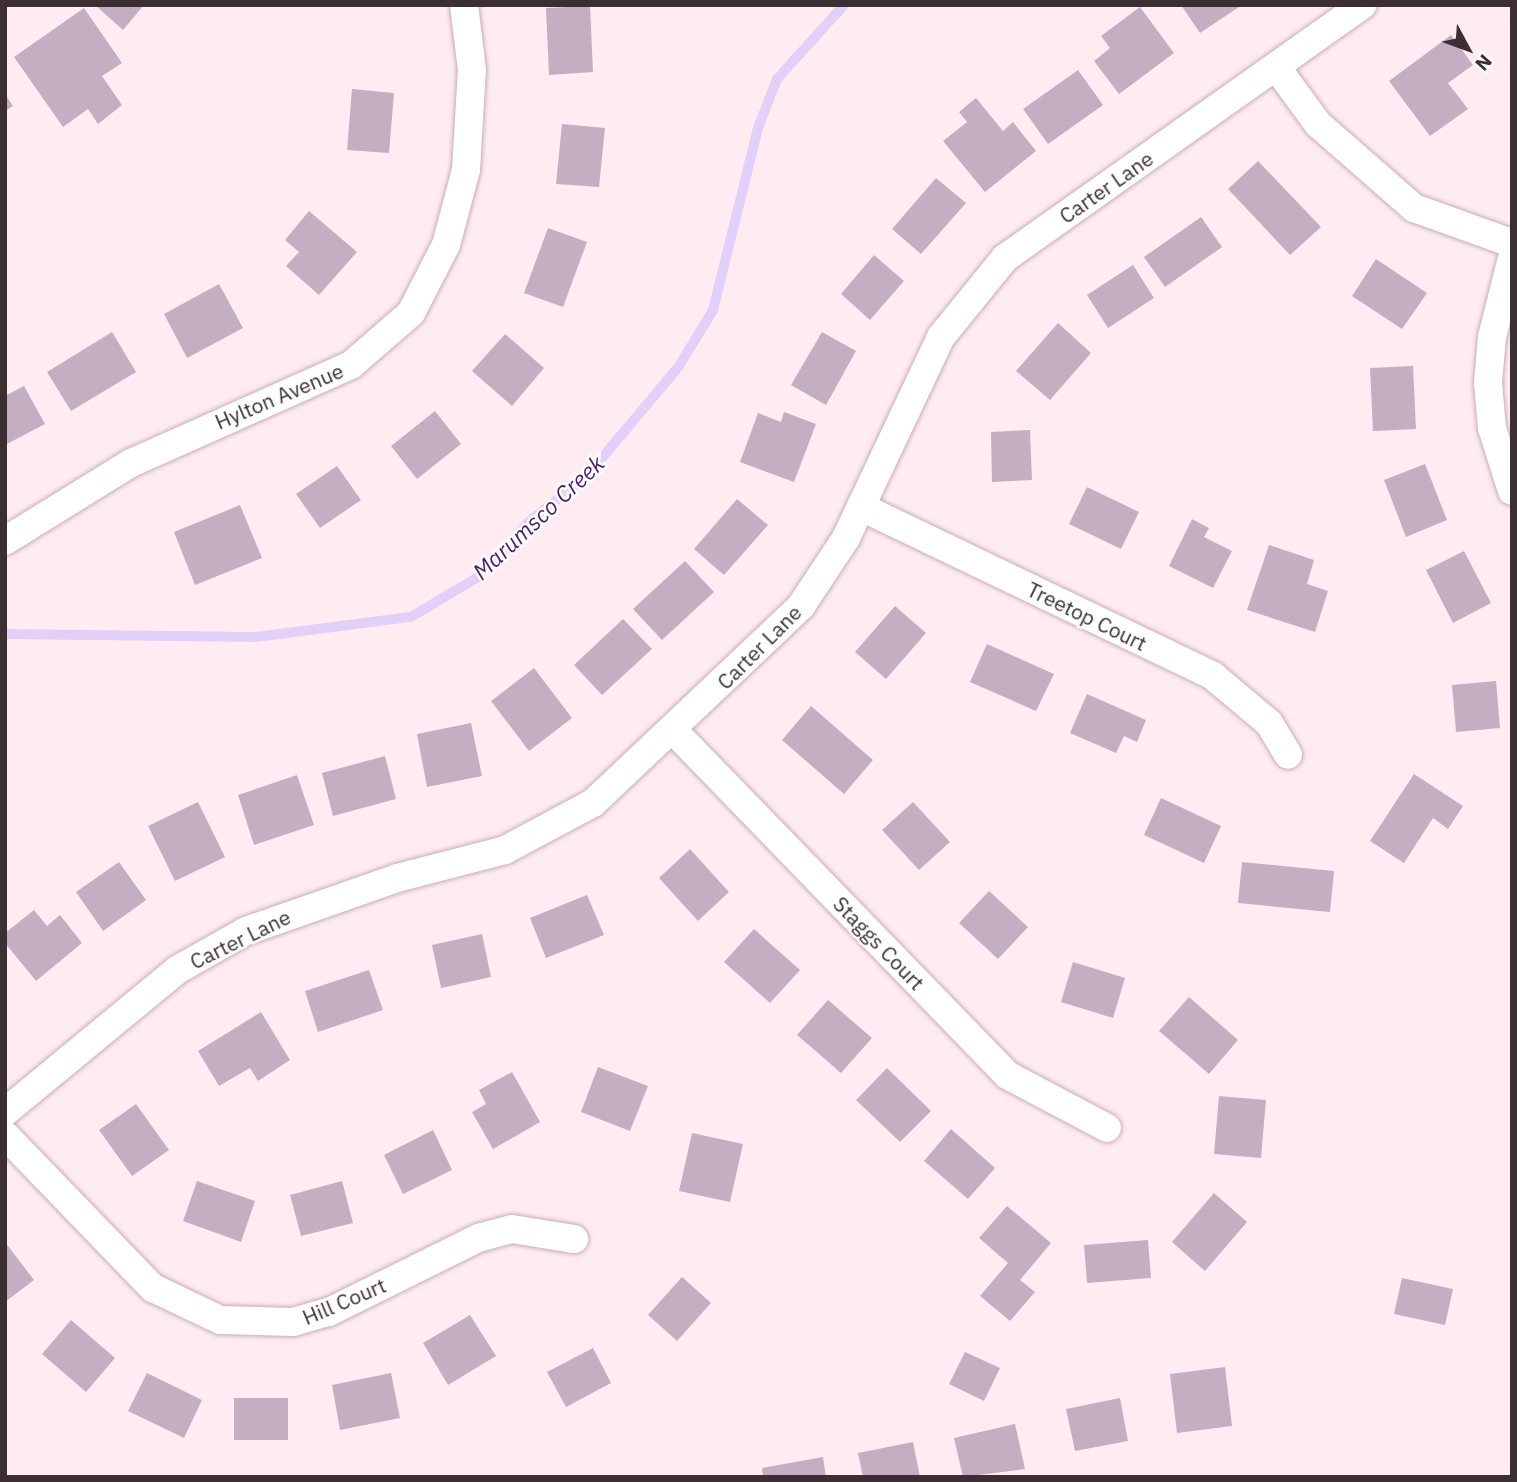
<!DOCTYPE html>
<html>
<head>
<meta charset="utf-8">
<style>
	body { margin:0 }
	#map { position:relative; width:1517px; height:1482px; overflow:hidden; background:#ffecf2; font-family:"IBM Plex Sans",sans-serif }
	div>[style] { position:absolute }
	[style*='--x'] { left:calc(var(--x)*1px); top:calc(var(--y)*1px); width:calc(var(--w)*1px); rotate:calc(var(--a)*1deg) }
	.stream>* { height:10px; margin:-5px; padding:0 5px; transform-origin:5px; border-radius:5px; background:#e3d0f9 }
	.building>* { inset:0; background:#c5aec1 }
	.roads { filter:drop-shadow(0 0 2px #caadb7) drop-shadow(0 0 2px #caadb7) }
	.minor>* { height:28px; margin:-14px; padding:0 14px; transform-origin:14px; border-radius:14px; background:#fff }
	span { translate:-50% -50%; white-space:nowrap; text-align:center; line-height:1.15; -webkit-text-stroke:5px #fff; paint-order:stroke }
	.street-label { font-size:21px; color:#3b2f33 }
	.water-label { font-size:23px; color:#4a1e6c; font-style:italic }
	.frame { position:absolute; inset:0; border:7px solid #3b2f33; pointer-events:none }
	.north { position:absolute; left:1433px; top:14px; width:70px; height:70px; -webkit-text-stroke:5px #fff; paint-order:stroke; rotate:131deg; font-size:19px; font-weight:700; line-height:28px; text-align:center; color:#3b2f33 }
	.north::after { content:''; display:block; margin:auto; width:24px; height:32px; background:#3b2f33; clip-path:polygon(50% 0,100% 100%,50% 72%,0 100%) }
</style>
</head>
<body>
<div id="map">
	<div class="stream">
		<div style="--x:5;--y:634;--w:251;--a:0.7"></div>
		<div style="--x:256;--y:637;--w:156;--a:-7.4"></div>
		<div style="--x:411;--y:617;--w:78;--a:-30.8"></div>
		<div style="--x:478;--y:577;--w:76;--a:-47.1"></div>
		<div style="--x:530;--y:521;--w:71;--a:-38.2"></div>
		<div style="--x:586;--y:477;--w:145;--a:-50"></div>
		<div style="--x:679;--y:366;--w:66;--a:-58.7"></div>
		<div style="--x:713;--y:310;--w:187;--a:-76.1"></div>
		<div style="--x:758;--y:128;--w:53;--a:-68.8"></div>
		<div style="--x:777;--y:79;--w:100;--a:-47.8"></div>
	</div>
	<div class="building">
		<div style="clip-path:polygon(95px 5px,144px 5px,123px 30px)"></div>
		<div style="clip-path:polygon(1181px 5px,1242px 5px,1200px 33px)"></div>
		<div style="clip-path:polygon(590px 6px,593px 72px,549px 75px,546px 8px)"></div>
		<div style="clip-path:polygon(1140px 7px,1174px 53px,1119px 94px,1094px 61px,1110px 48px,1101px 36px)"></div>
		<div style="clip-path:polygon(84px 8px,122px 63px,102px 76px,122px 105px,98px 124px,88px 109px,63px 127px,14px 57px)"></div>
		<div style="clip-path:polygon(1451px 35px,1473px 65px,1448px 83px,1468px 109px,1430px 136px,1389px 81px)"></div>
		<div style="clip-path:polygon(1078px 70px,1103px 105px,1048px 144px,1023px 109px)"></div>
		<div style="clip-path:polygon(352px 89px,394px 93px,389px 153px,347px 150px)"></div>
		<div style="clip-path:polygon(5px 94px,13px 106px,5px 111px)"></div>
		<div style="clip-path:polygon(976px 98px,1003px 131px,1013px 122px,1036px 151px,985px 192px,943px 141px,967px 122px,959px 112px)"></div>
		<div style="clip-path:polygon(562px 124px,605px 128px,599px 187px,556px 184px)"></div>
		<div style="clip-path:polygon(1258px 161px,1321px 227px,1290px 255px,1228px 189px)"></div>
		<div style="clip-path:polygon(936px 178px,966px 203px,921px 254px,892px 229px)"></div>
		<div style="clip-path:polygon(309px 211px,357px 252px,319px 295px,286px 266px,299px 252px,285px 240px)"></div>
		<div style="clip-path:polygon(1201px 217px,1222px 247px,1165px 287px,1144px 257px)"></div>
		<div style="clip-path:polygon(548px 228px,587px 242px,563px 307px,524px 293px)"></div>
		<div style="clip-path:polygon(874px 255px,904px 281px,870px 320px,841px 294px)"></div>
		<div style="clip-path:polygon(1376px 259px,1427px 293px,1402px 329px,1352px 296px)"></div>
		<div style="clip-path:polygon(1133px 265px,1154px 298px,1108px 328px,1087px 295px)"></div>
		<div style="clip-path:polygon(219px 284px,243px 328px,187px 358px,164px 314px)"></div>
		<div style="clip-path:polygon(1058px 323px,1091px 353px,1050px 400px,1016px 371px)"></div>
		<div style="clip-path:polygon(112px 332px,136px 372px,71px 411px,47px 372px)"></div>
		<div style="clip-path:polygon(822px 332px,856px 351px,826px 405px,791px 385px)"></div>
		<div style="clip-path:polygon(505px 334px,544px 368px,512px 406px,472px 371px)"></div>
		<div style="clip-path:polygon(1413px 366px,1416px 429px,1373px 431px,1370px 368px)"></div>
		<div style="clip-path:polygon(24px 386px,45px 424px,5px 445px,5px 396px)"></div>
		<div style="clip-path:polygon(435px 411px,461px 444px,417px 479px,391px 446px)"></div>
		<div style="clip-path:polygon(784px 412px,816px 424px,794px 482px,740px 462px,758px 413px,781px 422px)"></div>
		<div style="clip-path:polygon(1030px 430px,1032px 480px,992px 482px,991px 432px)"></div>
		<div style="clip-path:polygon(1425px 464px,1447px 520px,1406px 537px,1384px 480px)"></div>
		<div style="clip-path:polygon(337px 466px,361px 500px,320px 528px,296px 494px)"></div>
		<div style="clip-path:polygon(1087px 487px,1139px 512px,1121px 549px,1069px 524px)"></div>
		<div style="clip-path:polygon(737px 499px,768px 525px,724px 575px,694px 549px)"></div>
		<div style="clip-path:polygon(240px 505px,262px 558px,195px 585px,174px 532px)"></div>
		<div style="clip-path:polygon(1192px 519px,1209px 528px,1204px 537px,1232px 551px,1213px 588px,1169px 566px)"></div>
		<div style="clip-path:polygon(1269px 545px,1314px 560px,1307px 584px,1328px 591px,1315px 632px,1247px 610px)"></div>
		<div style="clip-path:polygon(1464px 551px,1491px 603px,1453px 623px,1426px 570px)"></div>
		<div style="clip-path:polygon(685px 561px,714px 592px,662px 640px,633px 609px)"></div>
		<div style="clip-path:polygon(895px 606px,926px 633px,886px 679px,855px 652px)"></div>
		<div style="clip-path:polygon(623px 619px,652px 649px,602px 695px,574px 665px)"></div>
		<div style="clip-path:polygon(987px 644px,1054px 674px,1036px 711px,970px 682px)"></div>
		<div style="clip-path:polygon(534px 668px,572px 718px,529px 751px,491px 701px)"></div>
		<div style="clip-path:polygon(1496px 681px,1500px 728px,1456px 732px,1452px 685px)"></div>
		<div style="clip-path:polygon(1087px 694px,1146px 720px,1137px 742px,1124px 736px,1116px 753px,1070px 733px)"></div>
		<div style="clip-path:polygon(811px 706px,873px 760px,844px 794px,782px 740px)"></div>
		<div style="clip-path:polygon(471px 723px,482px 776px,427px 787px,417px 734px)"></div>
		<div style="clip-path:polygon(385px 756px,396px 799px,333px 816px,322px 773px)"></div>
		<div style="clip-path:polygon(1414px 774px,1463px 806px,1448px 829px,1433px 818px,1404px 863px,1370px 841px)"></div>
		<div style="clip-path:polygon(297px 775px,314px 825px,254px 845px,238px 795px)"></div>
		<div style="clip-path:polygon(1161px 798px,1221px 826px,1204px 863px,1144px 835px)"></div>
		<div style="clip-path:polygon(198px 802px,225px 857px,175px 881px,148px 826px)"></div>
		<div style="clip-path:polygon(913px 802px,950px 842px,919px 870px,882px 830px)"></div>
		<div style="clip-path:polygon(690px 849px,729px 892px,698px 921px,659px 878px)"></div>
		<div style="clip-path:polygon(119px 862px,146px 900px,103px 931px,76px 892px)"></div>
		<div style="clip-path:polygon(1242px 862px,1334px 871px,1330px 912px,1238px 903px)"></div>
		<div style="clip-path:polygon(989px 891px,1028px 927px,998px 959px,959px 923px)"></div>
		<div style="clip-path:polygon(587px 895px,604px 935px,546px 958px,530px 918px)"></div>
		<div style="clip-path:polygon(34px 910px,47px 926px,60px 915px,82px 943px,36px 981px,5px 943px,5px 933px)"></div>
		<div style="clip-path:polygon(754px 929px,800px 970px,770px 1003px,724px 962px)"></div>
		<div style="clip-path:polygon(482px 934px,491px 977px,441px 988px,432px 945px)"></div>
		<div style="clip-path:polygon(1073px 962px,1125px 978px,1113px 1018px,1061px 1002px)"></div>
		<div style="clip-path:polygon(369px 970px,383px 1010px,318px 1032px,305px 991px)"></div>
		<div style="clip-path:polygon(1189px 997px,1238px 1040px,1209px 1074px,1159px 1031px)"></div>
		<div style="clip-path:polygon(828px 1000px,872px 1038px,841px 1073px,797px 1035px)"></div>
		<div style="clip-path:polygon(261px 1012px,290px 1060px,258px 1081px,250px 1068px,219px 1086px,198px 1051px)"></div>
		<div style="clip-path:polygon(598px 1067px,648px 1086px,630px 1131px,581px 1112px)"></div>
		<div style="clip-path:polygon(887px 1068px,931px 1111px,900px 1142px,856px 1100px)"></div>
		<div style="clip-path:polygon(512px 1072px,540px 1122px,493px 1149px,472px 1112px,486px 1104px,479px 1090px)"></div>
		<div style="clip-path:polygon(1219px 1096px,1266px 1100px,1261px 1158px,1214px 1154px)"></div>
		<div style="clip-path:polygon(136px 1104px,169px 1150px,132px 1176px,99px 1130px)"></div>
		<div style="clip-path:polygon(951px 1129px,995px 1168px,968px 1199px,924px 1161px)"></div>
		<div style="clip-path:polygon(433px 1130px,452px 1170px,403px 1194px,384px 1155px)"></div>
		<div style="clip-path:polygon(692px 1133px,743px 1144px,730px 1202px,679px 1191px)"></div>
		<div style="clip-path:polygon(197px 1181px,255px 1201px,241px 1242px,183px 1221px)"></div>
		<div style="clip-path:polygon(342px 1181px,353px 1223px,301px 1236px,290px 1195px)"></div>
		<div style="clip-path:polygon(1214px 1193px,1247px 1222px,1205px 1271px,1172px 1242px)"></div>
		<div style="clip-path:polygon(1007px 1206px,1051px 1243px,1020px 1280px,1035px 1292px,1010px 1321px,980px 1296px,1008px 1263px,979px 1238px)"></div>
		<div style="clip-path:polygon(1148px 1240px,1151px 1278px,1087px 1283px,1084px 1245px)"></div>
		<div style="clip-path:polygon(5px 1242px,34px 1280px,5px 1302px)"></div>
		<div style="clip-path:polygon(682px 1277px,711px 1303px,677px 1341px,648px 1315px)"></div>
		<div style="clip-path:polygon(1402px 1278px,1453px 1289px,1445px 1325px,1394px 1314px)"></div>
		<div style="clip-path:polygon(470px 1315px,496px 1356px,448px 1385px,423px 1343px)"></div>
		<div style="clip-path:polygon(71px 1320px,115px 1358px,86px 1392px,42px 1354px)"></div>
		<div style="clip-path:polygon(593px 1348px,611px 1383px,566px 1407px,547px 1372px)"></div>
		<div style="clip-path:polygon(965px 1352px,1000px 1368px,984px 1401px,949px 1384px)"></div>
		<div style="clip-path:polygon(1225px 1367px,1232px 1426px,1177px 1433px,1170px 1374px)"></div>
		<div style="clip-path:polygon(147px 1373px,202px 1400px,184px 1438px,128px 1411px)"></div>
		<div style="clip-path:polygon(391px 1373px,400px 1418px,340px 1430px,332px 1385px)"></div>
		<div style="clip-path:polygon(234px 1398px,288px 1398px,288px 1440px,234px 1440px)"></div>
		<div style="clip-path:polygon(1120px 1398px,1128px 1441px,1075px 1451px,1066px 1409px)"></div>
		<div style="clip-path:polygon(1015px 1424px,1025px 1469px,963px 1477px,954px 1438px)"></div>
		<div style="clip-path:polygon(913px 1442px,920px 1477px,863px 1477px,858px 1453px)"></div>
		<div style="clip-path:polygon(823px 1457px,826px 1477px,763px 1477px,762px 1468px)"></div>
	</div>
	<div class="roads">
		<div class="minor">
			<div style="--x:1277;--y:68;--w:69;--a:53.8"></div>
			<div style="--x:1318;--y:124;--w:128;--a:41.2"></div>
			<div style="--x:1414;--y:208;--w:104;--a:19.7"></div>
			<div style="--x:1512;--y:258;--w:81;--a:104.2"></div>
			<div style="--x:1492;--y:337;--w:46;--a:95"></div>
			<div style="--x:1488;--y:383;--w:45;--a:84.9"></div>
			<div style="--x:1492;--y:428;--w:66;--a:72.4"></div>
			<div style="--x:861;--y:507;--w:390;--a:25.6"></div>
			<div style="--x:1213;--y:676;--w:73;--a:40"></div>
			<div style="--x:1269;--y:723;--w:37;--a:59"></div>
			<div style="--x:5;--y:541;--w:148;--a:-31.8"></div>
			<div style="--x:131;--y:463;--w:241;--a:-24"></div>
			<div style="--x:351;--y:365;--w:79;--a:-40.9"></div>
			<div style="--x:411;--y:313;--w:76;--a:-62.8"></div>
			<div style="--x:446;--y:245;--w:78;--a:-75.1"></div>
			<div style="--x:466;--y:170;--w:100;--a:-86.6"></div>
			<div style="--x:472;--y:70;--w:65;--a:-97"></div>
			<div style="--x:673;--y:730;--w:480;--a:45.9"></div>
			<div style="--x:1007;--y:1075;--w:113;--a:27.9"></div>
			<div style="--x:5;--y:1112;--w:223;--a:-39.5"></div>
			<div style="--x:177;--y:970;--w:79;--a:-29.5"></div>
			<div style="--x:246;--y:931;--w:160;--a:-19.3"></div>
			<div style="--x:397;--y:878;--w:112;--a:-14.5"></div>
			<div style="--x:505;--y:850;--w:100;--a:-28.1"></div>
			<div style="--x:593;--y:803;--w:286;--a:-43.4"></div>
			<div style="--x:801;--y:606;--w:82;--a:-56.5"></div>
			<div style="--x:846;--y:538;--w:222;--a:-64.7"></div>
			<div style="--x:941;--y:337;--w:102;--a:-51"></div>
			<div style="--x:1005;--y:258;--w:438;--a:-35.3"></div>
			<div style="--x:5;--y:1135;--w:213;--a:46"></div>
			<div style="--x:153;--y:1288;--w:74;--a:25.5"></div>
			<div style="--x:220;--y:1320;--w:73;--a:1.6"></div>
			<div style="--x:293;--y:1322;--w:37;--a:-16"></div>
			<div style="--x:329;--y:1312;--w:166;--a:-26.4"></div>
			<div style="--x:478;--y:1238;--w:35;--a:-15"></div>
			<div style="--x:512;--y:1229;--w:63;--a:9.2"></div>
		</div>
	</div>
	<div class="street-label">
		<span style="left:1106px;top:187px;rotate:-35deg">Carter Lane</span>
		<span style="left:279px;top:396px;rotate:-23deg">Hylton Avenue</span>
		<span style="left:1087px;top:616px;rotate:26deg">Treetop Court</span>
		<span style="left:759px;top:647px;rotate:-45deg">Carter Lane</span>
		<span style="left:240px;top:939px;rotate:-26deg">Carter Lane</span>
		<span style="left:879px;top:943px;rotate:46deg">Staggs Court</span>
		<span style="left:344px;top:1301px;rotate:-23deg">Hill Court</span>
	</div>
	<div class="water-label">
		<span style="left:538px;top:517px;rotate:-43deg">Marumsco Creek</span>
	</div>
	<div class="frame"></div>
	<div class="north">N</div>
</div>
</body>
</html>
